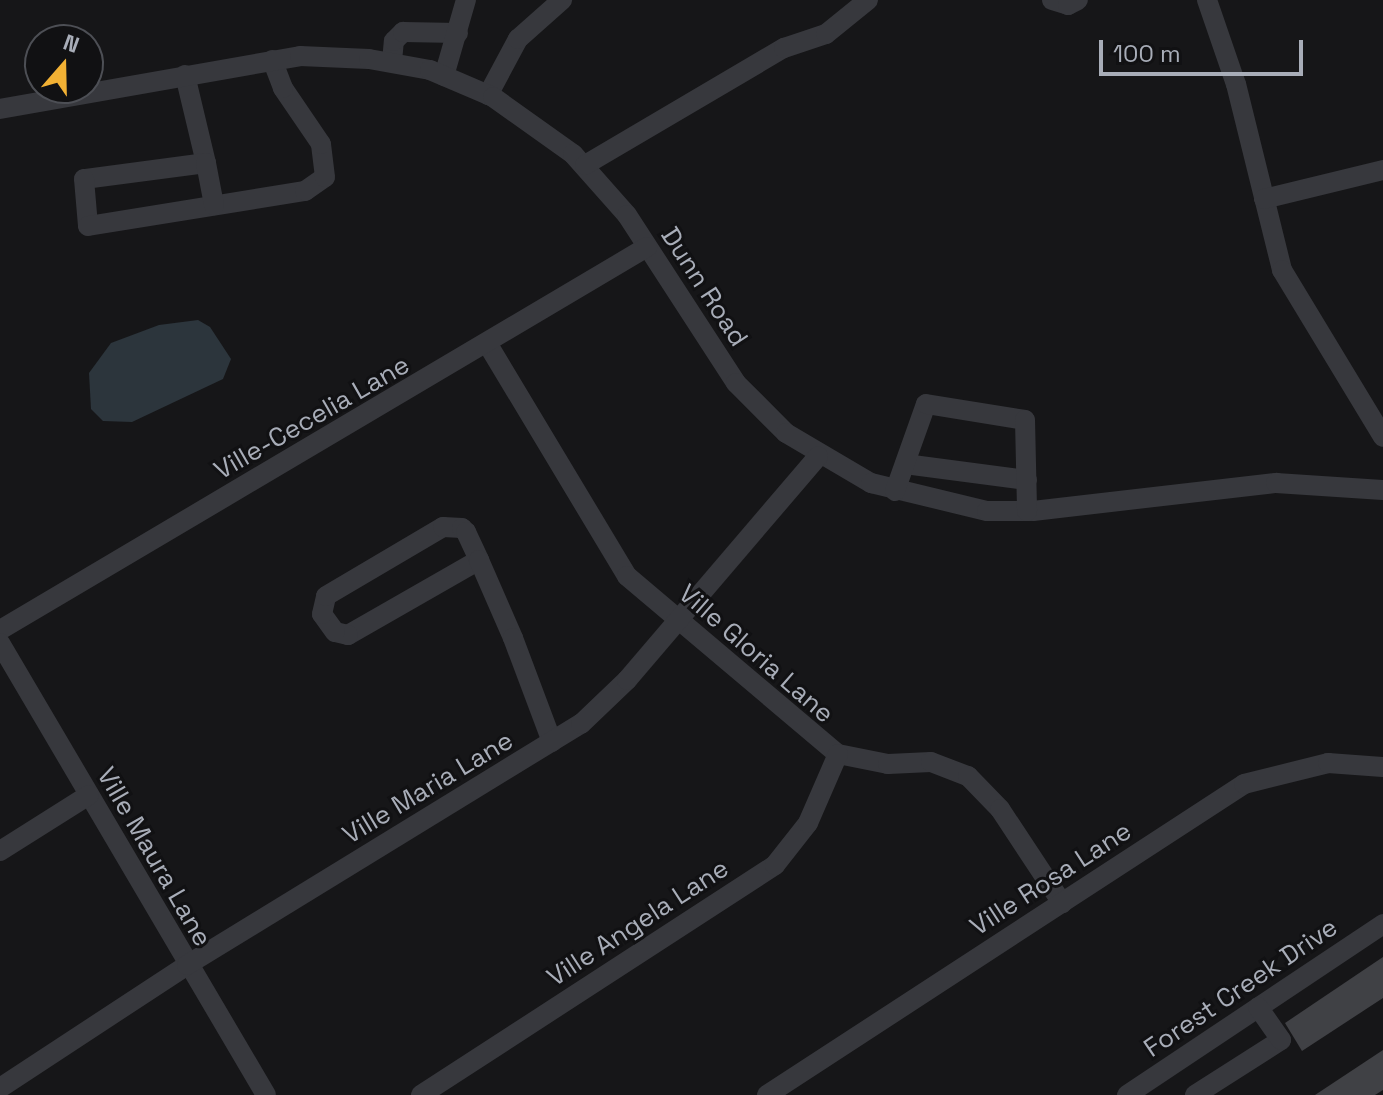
<!DOCTYPE html>
<html>
<head>
<meta charset="utf-8">
<style>
	body { margin:0 }
	#map { position:relative; width:1383px; height:1095px; overflow:hidden; background:#161618; font-family:"Space Grotesk",sans-serif }
	div>[style] { position:absolute }
	[style*='--x'] { left:calc(var(--x)*1px); top:calc(var(--y)*1px); width:calc(var(--w)*1px); rotate:calc(var(--a)*1deg) }
	.water>* { inset:0; background:#2c353c }
	.building>* { inset:0; background:#404145 }
	.minor>* { height:20px; margin:-10px; padding:0 10px; transform-origin:10px; border-radius:10px; background:#37383d }
	span { translate:-50% -50%; white-space:nowrap; text-align:center; line-height:1.15; -webkit-text-stroke:6px #111113; paint-order:stroke }
	.street-label { font-size:26px; color:#a8adb8 }
	.north { position:absolute; left:24px; top:24px; width:80px; height:80px; box-sizing:border-box; background:#111113; border:2px solid #4d4f55; border-radius:50%; rotate:20deg; font-size:22px; font-weight:700; line-height:32px; text-align:center; color:#a8adb8 }
	.north::after { content:''; display:block; margin:auto; width:28px; height:36px; background:#f2b134; clip-path:polygon(50% 0,100% 100%,50% 72%,0 100%) }
	.scale { position:absolute; left:1099px; top:40px; width:204px; height:36px; box-sizing:border-box; border:4px solid #a8adb8; border-top:0; padding-left:10px; font-size:24px; line-height:28px; white-space:nowrap; color:#a8adb8; -webkit-text-stroke:6px #111113; paint-order:stroke }
</style>
</head>
<body>
<div id="map">
	<div class="water">
		<div style="clip-path:polygon(198px 320px,210px 327px,231px 359px,223px 379px,132px 422px,103px 421px,91px 409px,89px 373px,111px 343px,159px 325px)"></div>
	</div>
	<div class="building">
		<div style="clip-path:polygon(1383px 957px,1383px 998px,1302px 1051px,1285px 1023px)"></div>
		<div style="clip-path:polygon(1383px 1050px,1383px 1090px,1375px 1095px,1315px 1095px)"></div>
	</div>
	<div class="minor">
		<div style="--x:1052;--y:0;--w:17;--a:17"></div>
		<div style="--x:1068;--y:5;--w:11;--a:-27"></div>
		<div style="--x:1207;--y:0;--w:89;--a:71"></div>
		<div style="--x:1236;--y:84;--w:192;--a:76.1"></div>
		<div style="--x:1282;--y:270;--w:195;--a:58.8"></div>
		<div style="--x:392;--y:62;--w:21;--a:-85"></div>
		<div style="--x:394;--y:41;--w:13;--a:-45"></div>
		<div style="--x:403;--y:32;--w:55;--a:1"></div>
		<div style="--x:185;--y:75;--w:90;--a:76.6"></div>
		<div style="--x:206;--y:163;--w:123;--a:172.5"></div>
		<div style="--x:84;--y:179;--w:47;--a:85.1"></div>
		<div style="--x:88;--y:226;--w:220;--a:-9.2"></div>
		<div style="--x:305;--y:191;--w:24;--a:-35"></div>
		<div style="--x:325;--y:177;--w:33;--a:-97"></div>
		<div style="--x:321;--y:144;--w:68;--a:-124.2"></div>
		<div style="--x:283;--y:88;--w:30;--a:-111"></div>
		<div style="--x:444;--y:76;--w:79;--a:-73.9"></div>
		<div style="--x:488;--y:95;--w:64;--a:-61.8"></div>
		<div style="--x:518;--y:39;--w:59;--a:-41.6"></div>
		<div style="--x:0;--y:109;--w:305;--a:-10"></div>
		<div style="--x:300;--y:56;--w:69;--a:2.5"></div>
		<div style="--x:369;--y:59;--w:62;--a:10.2"></div>
		<div style="--x:430;--y:70;--w:69;--a:23.2"></div>
		<div style="--x:493;--y:97;--w:98;--a:35.5"></div>
		<div style="--x:573;--y:154;--w:81;--a:48.5"></div>
		<div style="--x:627;--y:215;--w:200;--a:57"></div>
		<div style="--x:736;--y:383;--w:71;--a:45"></div>
		<div style="--x:786;--y:433;--w:99;--a:30.5"></div>
		<div style="--x:871;--y:483;--w:119;--a:13.6"></div>
		<div style="--x:987;--y:511;--w:46;--a:0"></div>
		<div style="--x:1033;--y:511;--w:245;--a:-6.6"></div>
		<div style="--x:1276;--y:483;--w:107;--a:3.7"></div>
		<div style="--x:206;--y:163;--w:43;--a:79.2"></div>
		<div style="--x:585;--y:165;--w:231;--a:-30.5"></div>
		<div style="--x:784;--y:48;--w:44;--a:-18.4"></div>
		<div style="--x:826;--y:34;--w:54;--a:-39"></div>
		<div style="--x:1264;--y:199;--w:122;--a:-13.7"></div>
		<div style="--x:487;--y:343;--w:272;--a:59"></div>
		<div style="--x:627;--y:576;--w:276;--a:40.2"></div>
		<div style="--x:838;--y:754;--w:51;--a:11.3"></div>
		<div style="--x:888;--y:764;--w:43;--a:-2.7"></div>
		<div style="--x:931;--y:762;--w:40;--a:21"></div>
		<div style="--x:968;--y:776;--w:46;--a:45.9"></div>
		<div style="--x:1000;--y:809;--w:113;--a:56.6"></div>
		<div style="--x:905;--y:464;--w:123;--a:7.5"></div>
		<div style="--x:895;--y:491;--w:92;--a:-70.4"></div>
		<div style="--x:926;--y:404;--w:100;--a:9.2"></div>
		<div style="--x:1025;--y:420;--w:91;--a:88.7"></div>
		<div style="--x:479;--y:560;--w:151;--a:150.2"></div>
		<div style="--x:348;--y:635;--w:13;--a:-167"></div>
		<div style="--x:335;--y:632;--w:22;--a:-126"></div>
		<div style="--x:322;--y:614;--w:18;--a:-77"></div>
		<div style="--x:326;--y:596;--w:136;--a:-30.5"></div>
		<div style="--x:443;--y:527;--w:19;--a:3"></div>
		<div style="--x:462;--y:528;--w:6;--a:45"></div>
		<div style="--x:466;--y:532;--w:31;--a:65"></div>
		<div style="--x:479;--y:560;--w:85;--a:66.4"></div>
		<div style="--x:513;--y:638;--w:111;--a:69.4"></div>
		<div style="--x:0;--y:630;--w:752;--a:-30.62"></div>
		<div style="--x:0;--y:643;--w:524;--a:59.52"></div>
		<div style="--x:0;--y:851;--w:105;--a:-32.2"></div>
		<div style="--x:0;--y:1088;--w:224;--a:-33.3"></div>
		<div style="--x:187;--y:965;--w:462;--a:-31.5"></div>
		<div style="--x:581;--y:724;--w:64;--a:-43.7"></div>
		<div style="--x:627;--y:680;--w:294;--a:-49.5"></div>
		<div style="--x:421;--y:1095;--w:422;--a:-33"></div>
		<div style="--x:775;--y:865;--w:53;--a:-51.8"></div>
		<div style="--x:808;--y:823;--w:75;--a:-66.5"></div>
		<div style="--x:767;--y:1095;--w:569;--a:-33.1"></div>
		<div style="--x:1244;--y:784;--w:87;--a:-14"></div>
		<div style="--x:1328;--y:763;--w:55;--a:4.2"></div>
		<div style="--x:1127;--y:1095;--w:308;--a:-33.7"></div>
		<div style="--x:1195;--y:1095;--w:102;--a:-32.6"></div>
		<div style="--x:1281;--y:1040;--w:40;--a:-124.9"></div>
	</div>
	<div class="street-label">
		<span style="left:704px;top:287px;rotate:57deg">Dunn Road</span>
		<span style="left:312px;top:418px;rotate:-30deg">Ville-Cecelia Lane</span>
		<span style="left:756px;top:654px;rotate:41deg">Ville Gloria Lane</span>
		<span style="left:428px;top:788px;rotate:-31deg">Ville Maria Lane</span>
		<span style="left:154px;top:857px;rotate:60deg">Ville Maura Lane</span>
		<span style="left:1051px;top:879px;rotate:-33deg">Ville Rosa Lane</span>
		<span style="left:638px;top:923px;rotate:-33deg">Ville Angela Lane</span>
		<span style="left:1241px;top:988px;rotate:-34deg">Forest Creek Drive</span>
	</div>
	<div class="north">N</div>
	<div class="scale">100 m</div>
</div>
</body>
</html>
